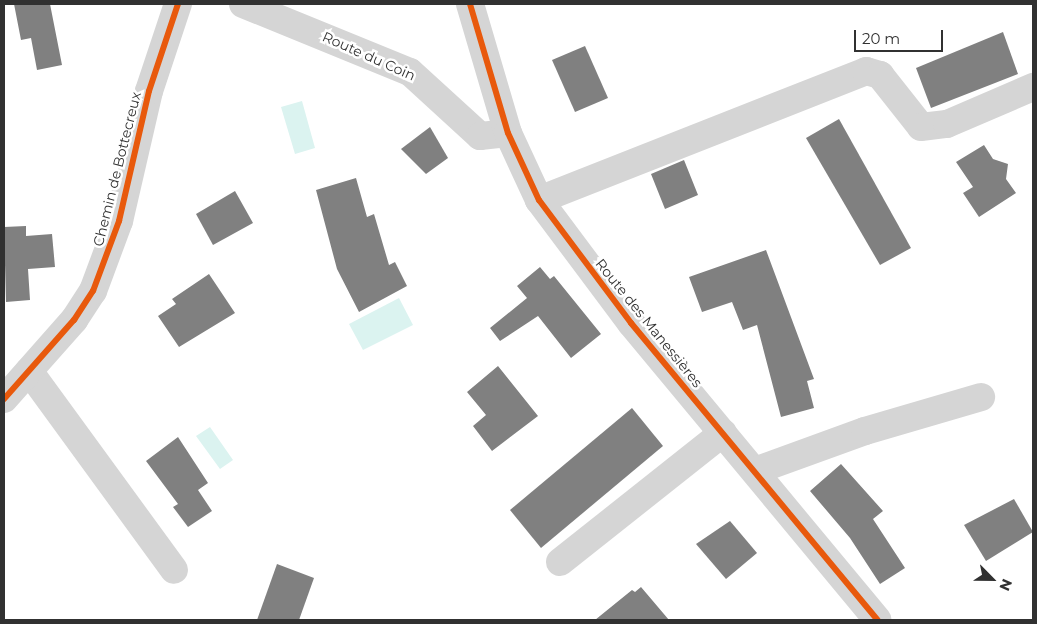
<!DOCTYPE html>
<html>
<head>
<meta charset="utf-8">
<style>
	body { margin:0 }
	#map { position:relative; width:1037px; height:624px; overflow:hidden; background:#fff; font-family:Montserrat,sans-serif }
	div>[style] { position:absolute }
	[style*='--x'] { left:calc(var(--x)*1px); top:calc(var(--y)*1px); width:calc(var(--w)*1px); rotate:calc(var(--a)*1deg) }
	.water>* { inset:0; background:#dbf3f0 }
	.building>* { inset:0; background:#808080 }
	.minor>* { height:28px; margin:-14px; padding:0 14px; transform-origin:14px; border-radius:14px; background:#d5d5d5 }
	.cycleway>* { height:6px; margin:-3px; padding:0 3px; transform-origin:3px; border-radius:3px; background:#e8590c }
	span { translate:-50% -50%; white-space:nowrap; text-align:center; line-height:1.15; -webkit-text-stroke:5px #fff; paint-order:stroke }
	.street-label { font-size:14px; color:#313131 }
	.frame { position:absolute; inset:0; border:5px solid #313131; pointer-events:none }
	.north { position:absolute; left:967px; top:554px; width:50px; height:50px; -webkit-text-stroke:4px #fff; paint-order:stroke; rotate:113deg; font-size:14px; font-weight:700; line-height:20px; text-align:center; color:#313131 }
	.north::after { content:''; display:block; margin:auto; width:18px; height:22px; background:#313131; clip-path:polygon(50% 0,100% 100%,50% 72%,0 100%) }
	.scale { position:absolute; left:854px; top:30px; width:89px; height:22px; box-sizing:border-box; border:2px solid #313131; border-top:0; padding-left:6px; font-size:15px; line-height:18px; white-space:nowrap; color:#313131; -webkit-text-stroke:4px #fff; paint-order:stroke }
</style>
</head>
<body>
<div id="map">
	<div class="water">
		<div style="clip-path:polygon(302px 101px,315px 148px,295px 154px,281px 107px)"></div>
		<div style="clip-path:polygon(399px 298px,413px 325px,363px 350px,349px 324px)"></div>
		<div style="clip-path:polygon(210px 427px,233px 460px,220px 469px,196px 436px)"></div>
	</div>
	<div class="building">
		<div style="clip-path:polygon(14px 4px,50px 4px,62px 65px,37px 70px,31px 38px,21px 40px)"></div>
		<div style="clip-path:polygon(1003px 32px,1018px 74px,931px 108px,916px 68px)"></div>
		<div style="clip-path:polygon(585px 46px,608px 98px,575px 112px,552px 60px)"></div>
		<div style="clip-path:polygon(839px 119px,911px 248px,880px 265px,806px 138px)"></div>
		<div style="clip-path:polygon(430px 127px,448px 158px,426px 174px,401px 149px)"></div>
		<div style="clip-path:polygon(984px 145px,993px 159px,1008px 164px,1006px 179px,1016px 193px,979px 217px,963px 193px,973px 187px,956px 162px)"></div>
		<div style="clip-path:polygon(684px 160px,698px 195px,665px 209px,651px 174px)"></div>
		<div style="clip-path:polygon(356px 178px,367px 217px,374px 214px,389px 265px,395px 262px,407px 286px,359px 312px,337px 269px,316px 190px)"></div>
		<div style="clip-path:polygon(235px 191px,253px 223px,213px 245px,196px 214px)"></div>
		<div style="clip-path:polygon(26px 226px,26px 236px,52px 234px,55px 267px,28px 269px,30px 300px,6px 302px,4px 227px)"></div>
		<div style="clip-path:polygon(766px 250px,814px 379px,807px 381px,814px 408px,781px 417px,757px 325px,743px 330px,732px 302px,702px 312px,689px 277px)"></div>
		<div style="clip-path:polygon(540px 267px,550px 279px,554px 276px,601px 334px,571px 358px,538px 316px,500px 341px,490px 328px,527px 298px,517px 286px)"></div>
		<div style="clip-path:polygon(209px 274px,235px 313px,179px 347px,158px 316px,176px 304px,172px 299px)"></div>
		<div style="clip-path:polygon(498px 366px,538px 416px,492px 451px,473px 426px,486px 415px,467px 392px)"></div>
		<div style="clip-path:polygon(632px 408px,663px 446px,541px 548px,510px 510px)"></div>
		<div style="clip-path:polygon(178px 437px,208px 483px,198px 490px,212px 511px,188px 527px,173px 507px,178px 504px,146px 461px)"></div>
		<div style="clip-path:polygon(841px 464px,883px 511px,873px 519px,905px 568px,880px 584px,850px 538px,810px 491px)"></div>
		<div style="clip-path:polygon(1014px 499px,1033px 532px,986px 561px,964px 525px)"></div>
		<div style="clip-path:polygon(730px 521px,757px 553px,726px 579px,696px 544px)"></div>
		<div style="clip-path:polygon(277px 564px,314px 578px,299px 620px,257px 620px)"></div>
		<div style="clip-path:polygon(641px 587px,669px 620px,595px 620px,632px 590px,635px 592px)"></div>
	</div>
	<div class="minor">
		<div style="--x:243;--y:4;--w:180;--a:22.2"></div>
		<div style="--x:410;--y:72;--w:95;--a:42.4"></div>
		<div style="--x:480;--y:136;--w:28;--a:-6"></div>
		<div style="--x:470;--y:4;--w:134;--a:73.6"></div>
		<div style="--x:508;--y:133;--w:74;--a:65.2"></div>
		<div style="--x:539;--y:200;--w:154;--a:53.2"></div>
		<div style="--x:631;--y:323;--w:386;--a:50.3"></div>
		<div style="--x:539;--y:200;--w:352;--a:-21.5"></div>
		<div style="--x:866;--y:71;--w:15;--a:16"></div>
		<div style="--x:880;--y:75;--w:66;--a:51.7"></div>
		<div style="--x:921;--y:127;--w:26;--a:-7"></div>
		<div style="--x:947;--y:124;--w:94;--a:-23.3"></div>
		<div style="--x:29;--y:371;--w:246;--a:53.9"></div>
		<div style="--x:4;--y:399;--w:106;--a:-48.5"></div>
		<div style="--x:74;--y:320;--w:35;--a:-57"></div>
		<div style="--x:93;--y:291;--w:75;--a:-69.6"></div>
		<div style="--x:119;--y:221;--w:133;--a:-77"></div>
		<div style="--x:149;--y:91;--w:92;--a:-71.6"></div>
		<div style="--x:755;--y:471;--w:117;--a:-20"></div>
		<div style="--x:865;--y:431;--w:121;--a:-16.3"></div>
		<div style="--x:560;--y:562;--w:208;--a:-38.4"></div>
	</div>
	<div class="cycleway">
		<div style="--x:470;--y:4;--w:134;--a:73.6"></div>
		<div style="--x:508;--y:133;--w:74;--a:65.2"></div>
		<div style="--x:539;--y:200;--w:154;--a:53.2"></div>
		<div style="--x:631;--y:323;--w:386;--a:50.3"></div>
		<div style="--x:4;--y:399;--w:106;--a:-48.5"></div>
		<div style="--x:74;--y:320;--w:35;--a:-57"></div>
		<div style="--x:93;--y:291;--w:75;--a:-69.6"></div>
		<div style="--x:119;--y:221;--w:133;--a:-77"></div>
		<div style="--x:149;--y:91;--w:92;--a:-71.6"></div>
	</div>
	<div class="street-label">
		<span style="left:369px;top:56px;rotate:24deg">Route du Coin</span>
		<span style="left:117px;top:169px;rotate:-76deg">Chemin de Bottecreux</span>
		<span style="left:649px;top:323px;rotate:51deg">Route des Manessières</span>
	</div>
	<div class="frame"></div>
	<div class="north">N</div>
	<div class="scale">20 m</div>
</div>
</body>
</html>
